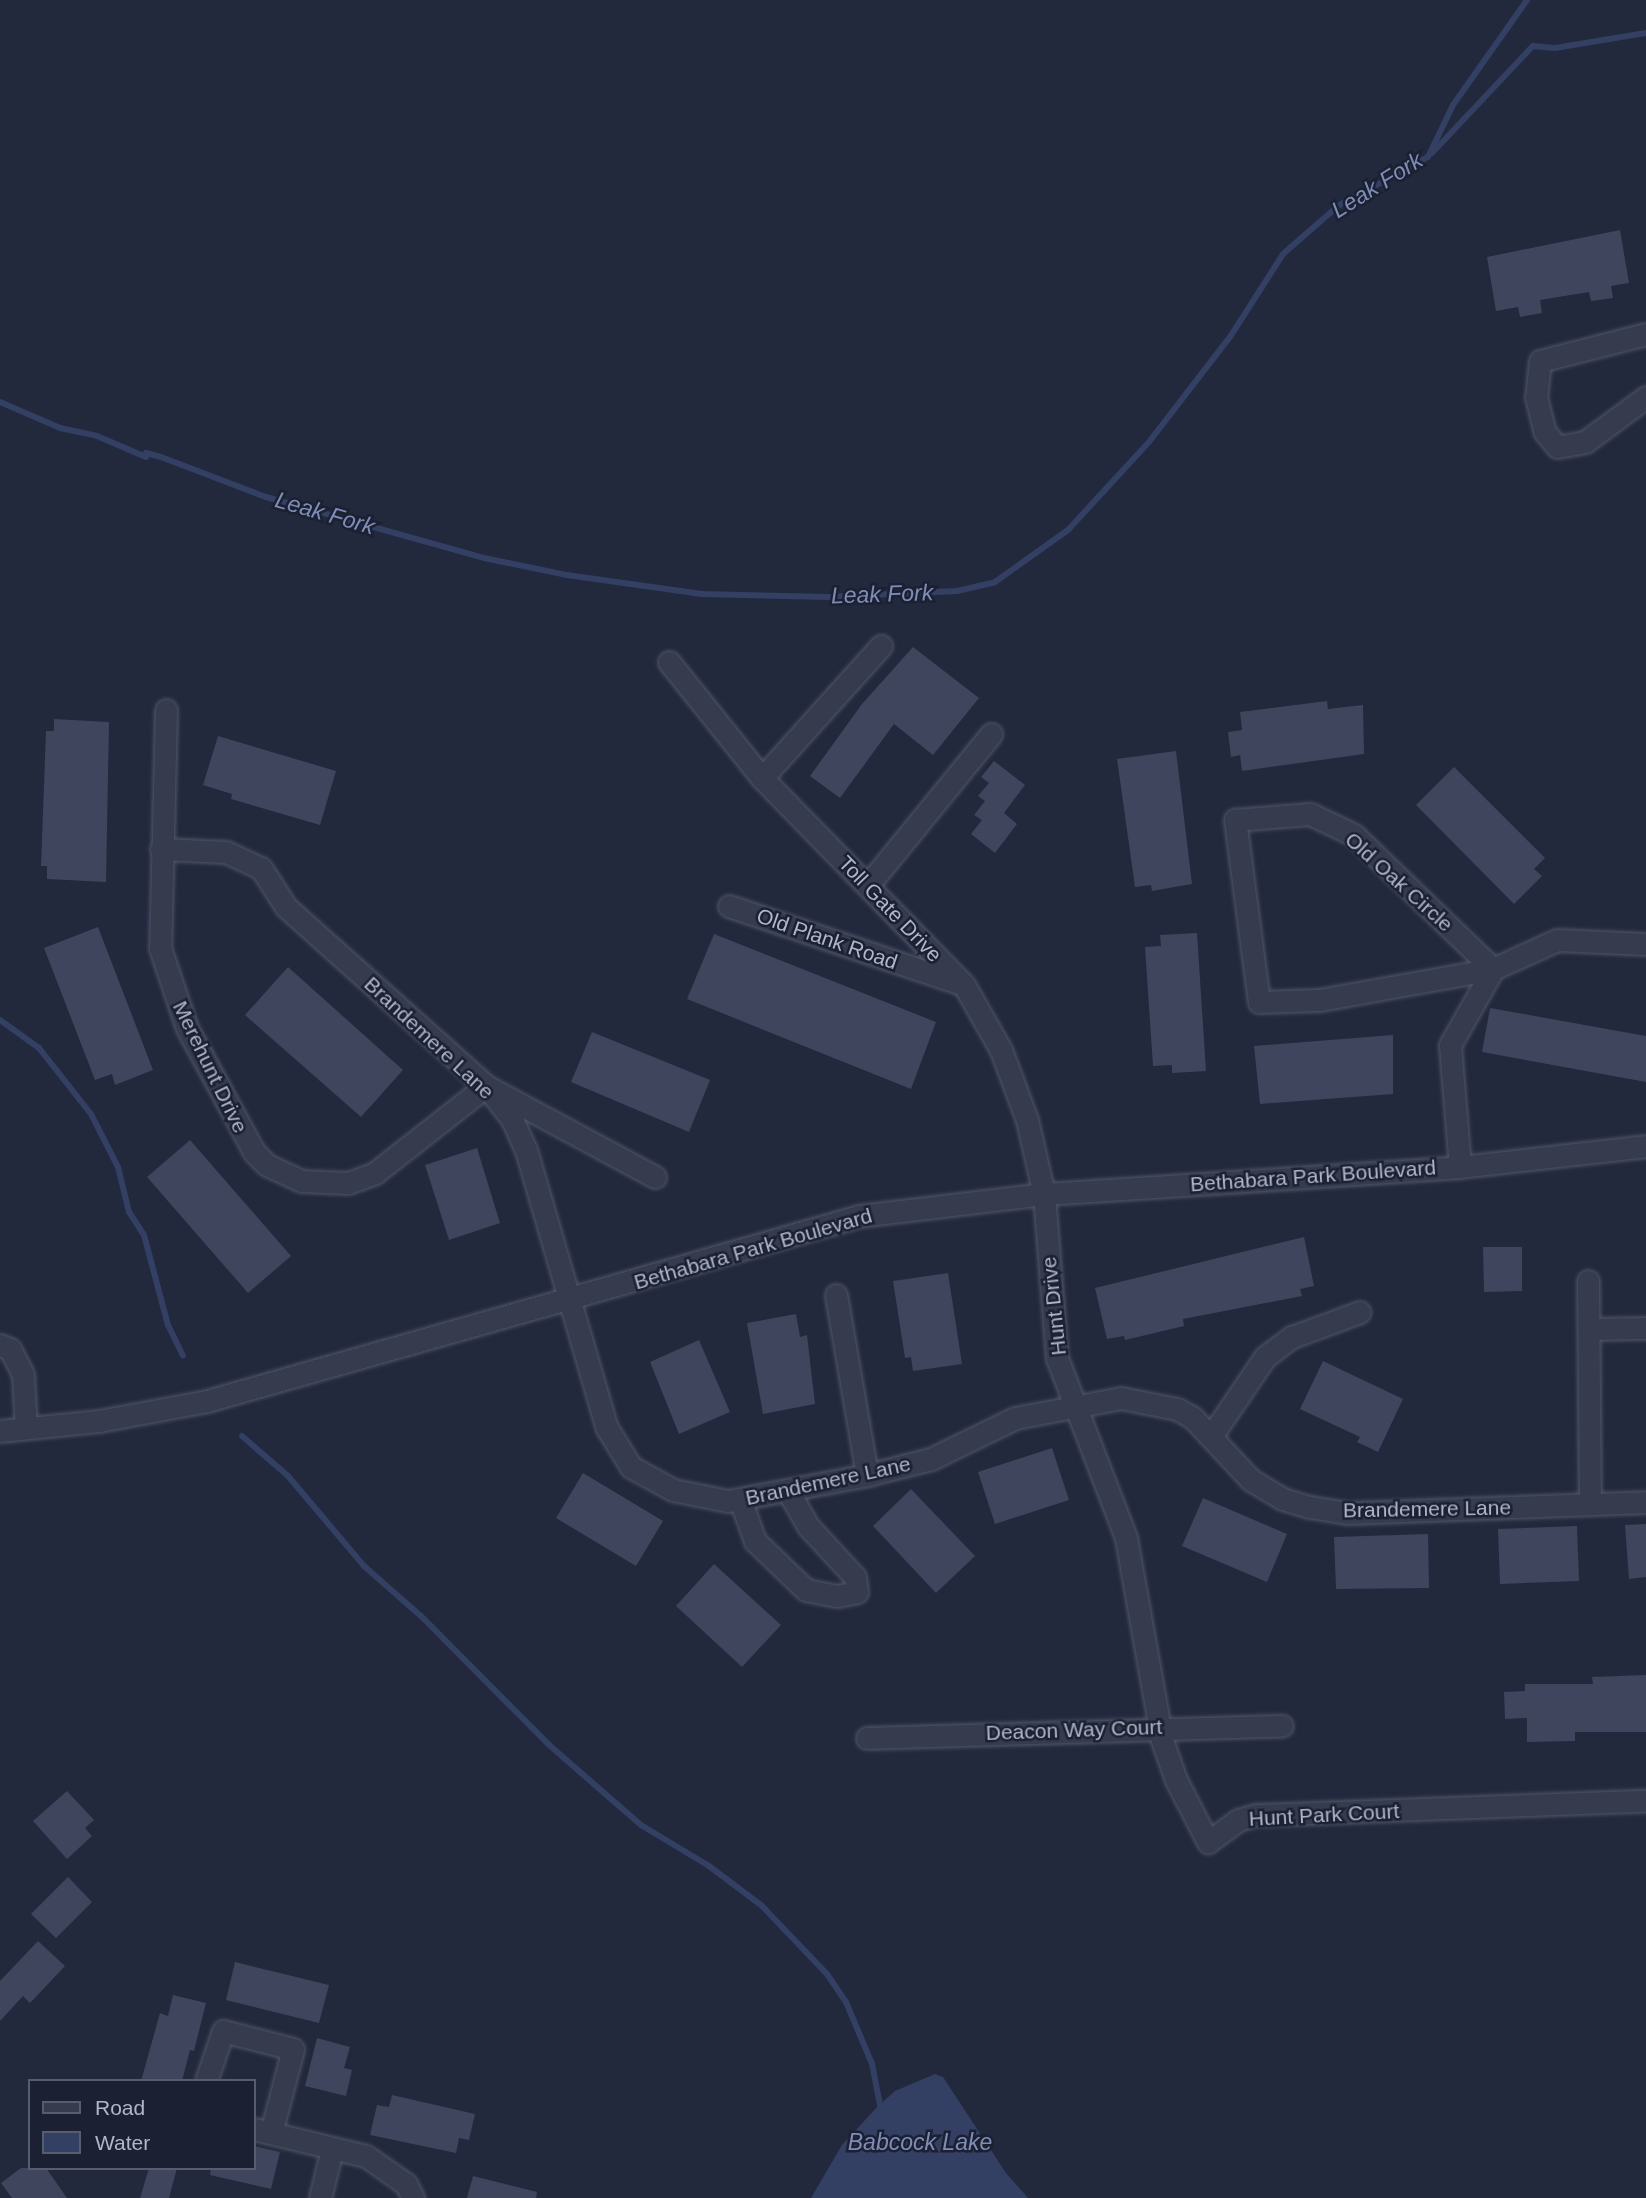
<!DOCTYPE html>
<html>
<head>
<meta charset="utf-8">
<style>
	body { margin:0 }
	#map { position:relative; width:1646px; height:2198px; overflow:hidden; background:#22293d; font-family:Helvetica,sans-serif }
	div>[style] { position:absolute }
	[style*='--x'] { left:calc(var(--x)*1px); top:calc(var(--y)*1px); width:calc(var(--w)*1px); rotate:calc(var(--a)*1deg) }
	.water>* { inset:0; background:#333f63 }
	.stream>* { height:6px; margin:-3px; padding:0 3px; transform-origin:3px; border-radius:3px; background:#333f63 }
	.building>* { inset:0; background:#3e455d }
	.roads { filter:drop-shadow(0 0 2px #515668) drop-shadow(0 0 2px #515668) }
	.minor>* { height:21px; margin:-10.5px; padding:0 10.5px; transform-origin:10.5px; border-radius:10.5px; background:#363b4d }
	span { translate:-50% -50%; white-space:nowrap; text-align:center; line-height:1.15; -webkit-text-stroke:5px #1b2032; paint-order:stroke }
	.street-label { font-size:21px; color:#b1b6c8 }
	.water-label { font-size:23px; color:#7f8db6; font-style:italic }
	.legend { position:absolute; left:28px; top:2079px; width:228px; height:91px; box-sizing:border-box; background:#1b2032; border:2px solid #575c6e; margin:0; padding:9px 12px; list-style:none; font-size:21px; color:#b1b6c8 }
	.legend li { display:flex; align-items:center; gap:14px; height:35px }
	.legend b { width:35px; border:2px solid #575c6e }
</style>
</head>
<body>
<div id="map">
	<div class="water">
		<div style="clip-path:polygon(935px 2074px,943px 2077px,1006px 2173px,1028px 2198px,811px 2198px,842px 2145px,878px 2106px,895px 2091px)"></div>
	</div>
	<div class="stream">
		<div style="--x:1432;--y:153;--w:147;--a:-46.7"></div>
		<div style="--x:1533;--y:46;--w:22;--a:5"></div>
		<div style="--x:1555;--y:48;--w:92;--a:-9.4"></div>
		<div style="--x:0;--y:402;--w:65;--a:23.4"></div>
		<div style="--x:60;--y:428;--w:38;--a:12"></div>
		<div style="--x:97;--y:436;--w:53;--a:23.2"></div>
		<div style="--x:146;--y:457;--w:4;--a:-90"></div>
		<div style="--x:146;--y:453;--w:16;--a:15"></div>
		<div style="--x:161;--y:457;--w:112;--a:20.9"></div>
		<div style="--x:266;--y:497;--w:226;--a:15.6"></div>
		<div style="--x:484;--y:558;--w:85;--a:11.6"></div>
		<div style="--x:567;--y:575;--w:136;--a:8"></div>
		<div style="--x:702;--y:594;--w:127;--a:1.4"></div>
		<div style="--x:829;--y:597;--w:128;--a:-2.7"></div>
		<div style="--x:957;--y:591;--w:39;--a:-13"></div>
		<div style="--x:995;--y:582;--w:90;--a:-35.5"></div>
		<div style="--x:1068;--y:530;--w:120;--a:-47.4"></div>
		<div style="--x:1149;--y:442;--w:133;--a:-52.4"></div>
		<div style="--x:1230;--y:337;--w:98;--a:-57.4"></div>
		<div style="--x:1283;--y:254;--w:73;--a:-41.1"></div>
		<div style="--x:1338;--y:206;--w:102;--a:-28.6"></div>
		<div style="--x:1428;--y:157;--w:58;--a:-64.3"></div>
		<div style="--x:1453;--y:105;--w:128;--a:-54.8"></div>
		<div style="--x:0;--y:1020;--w:48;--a:35.7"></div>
		<div style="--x:39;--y:1048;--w:84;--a:51.8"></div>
		<div style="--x:91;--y:1114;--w:59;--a:63"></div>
		<div style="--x:118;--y:1167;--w:46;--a:76.3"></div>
		<div style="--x:129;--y:1212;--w:27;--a:57"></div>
		<div style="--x:144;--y:1235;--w:93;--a:75.1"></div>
		<div style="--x:168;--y:1325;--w:34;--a:64"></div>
		<div style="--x:242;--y:1436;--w:61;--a:41"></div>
		<div style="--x:288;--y:1476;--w:118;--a:49.8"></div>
		<div style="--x:364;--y:1566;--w:76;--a:41.3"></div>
		<div style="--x:421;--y:1616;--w:180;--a:45.2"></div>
		<div style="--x:548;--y:1744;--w:123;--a:41.1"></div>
		<div style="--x:641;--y:1825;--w:79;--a:31.1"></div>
		<div style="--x:709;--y:1866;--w:66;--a:37"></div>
		<div style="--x:762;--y:1906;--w:94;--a:46.3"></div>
		<div style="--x:827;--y:1974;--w:34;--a:56"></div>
		<div style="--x:846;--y:2002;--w:67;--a:67.2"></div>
		<div style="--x:872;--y:2064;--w:47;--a:78.9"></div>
	</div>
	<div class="building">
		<div style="clip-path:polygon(1620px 230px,1629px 283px,1611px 286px,1613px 298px,1591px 301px,1589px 292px,1540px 300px,1542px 313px,1520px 317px,1518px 307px,1496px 311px,1487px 257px)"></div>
		<div style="clip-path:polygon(913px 647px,979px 698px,933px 755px,894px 724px,840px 798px,810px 776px,862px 704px)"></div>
		<div style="clip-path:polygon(1327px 701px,1328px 709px,1363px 705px,1364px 754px,1242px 771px,1240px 755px,1231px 757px,1228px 732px,1242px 730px,1240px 712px)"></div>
		<div style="clip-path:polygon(54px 719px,109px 722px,106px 882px,47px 879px,47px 866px,41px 866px,46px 731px,54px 731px)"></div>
		<div style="clip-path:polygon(218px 736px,336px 771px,320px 825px,231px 799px,232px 794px,203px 785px)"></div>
		<div style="clip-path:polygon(1176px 751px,1192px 884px,1152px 891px,1151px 885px,1135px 887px,1117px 759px)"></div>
		<div style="clip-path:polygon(994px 761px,1025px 785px,1004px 813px,1017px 824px,995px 853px,971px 834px,982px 820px,974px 815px,985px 801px,978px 796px,989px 783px,981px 777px)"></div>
		<div style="clip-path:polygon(1454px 767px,1545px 858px,1534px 869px,1542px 876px,1514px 904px,1416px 805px)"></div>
		<div style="clip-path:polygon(98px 927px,153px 1070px,115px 1085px,112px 1074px,95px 1080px,44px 948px)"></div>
		<div style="clip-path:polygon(1197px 933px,1206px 1071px,1172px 1073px,1172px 1065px,1153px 1066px,1145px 947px,1161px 946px,1160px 935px)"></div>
		<div style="clip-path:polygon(714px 934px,936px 1022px,911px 1089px,687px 999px)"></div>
		<div style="clip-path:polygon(288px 967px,403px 1070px,361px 1117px,245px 1015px)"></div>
		<div style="clip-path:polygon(1490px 1008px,1646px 1036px,1646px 1082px,1482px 1052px)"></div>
		<div style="clip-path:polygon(592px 1032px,710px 1080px,689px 1132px,571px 1082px)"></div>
		<div style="clip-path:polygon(1393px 1035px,1393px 1094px,1260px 1104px,1254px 1046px)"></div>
		<div style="clip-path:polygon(190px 1140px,291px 1256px,248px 1293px,147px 1177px)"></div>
		<div style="clip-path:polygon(477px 1148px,500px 1223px,449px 1240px,425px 1165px)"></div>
		<div style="clip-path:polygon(1304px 1237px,1314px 1286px,1300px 1289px,1302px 1296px,1183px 1319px,1184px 1326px,1125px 1340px,1124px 1336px,1107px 1339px,1095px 1288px)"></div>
		<div style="clip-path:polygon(1483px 1247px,1522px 1247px,1522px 1291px,1484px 1292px)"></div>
		<div style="clip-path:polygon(948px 1273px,962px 1364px,913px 1371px,911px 1357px,905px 1358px,893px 1281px)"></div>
		<div style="clip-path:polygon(796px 1314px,800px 1337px,807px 1335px,815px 1404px,763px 1414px,747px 1323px)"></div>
		<div style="clip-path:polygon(699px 1340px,730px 1412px,679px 1434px,650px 1362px)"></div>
		<div style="clip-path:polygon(1323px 1361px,1403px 1399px,1378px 1452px,1357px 1442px,1360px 1437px,1300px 1409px)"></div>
		<div style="clip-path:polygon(1052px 1448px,1069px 1500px,995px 1524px,978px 1472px)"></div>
		<div style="clip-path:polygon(583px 1473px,663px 1521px,636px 1566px,556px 1518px)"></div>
		<div style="clip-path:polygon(911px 1489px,975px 1556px,936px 1593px,873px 1526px)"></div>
		<div style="clip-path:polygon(1203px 1498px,1287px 1534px,1267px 1582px,1182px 1546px)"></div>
		<div style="clip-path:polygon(1646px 1524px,1646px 1577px,1629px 1579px,1625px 1525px)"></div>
		<div style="clip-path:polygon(1577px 1526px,1579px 1581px,1500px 1584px,1498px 1529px)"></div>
		<div style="clip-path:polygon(1428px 1534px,1429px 1588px,1336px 1589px,1334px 1537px)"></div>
		<div style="clip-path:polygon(714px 1564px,781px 1625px,742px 1667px,676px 1606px)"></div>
		<div style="clip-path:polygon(1646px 1675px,1646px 1732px,1575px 1732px,1575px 1741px,1527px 1742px,1527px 1718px,1505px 1719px,1504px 1692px,1525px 1691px,1525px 1684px,1593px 1684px,1592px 1677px)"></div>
		<div style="clip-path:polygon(67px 1791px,94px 1820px,85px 1828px,92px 1836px,67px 1859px,33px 1821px)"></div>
		<div style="clip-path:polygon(68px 1877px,92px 1902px,56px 1938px,31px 1914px)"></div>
		<div style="clip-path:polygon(38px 1941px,65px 1966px,30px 2003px,23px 1996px,0 2021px,0 1981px)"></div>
		<div style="clip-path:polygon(235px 1962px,329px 1985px,319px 2023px,226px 2000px)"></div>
		<div style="clip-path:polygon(173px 1995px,206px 2003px,194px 2051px,190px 2050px,182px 2081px,141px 2081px,160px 2013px,168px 2016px)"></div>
		<div style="clip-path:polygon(317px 2038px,350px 2047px,344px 2068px,352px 2070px,346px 2096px,305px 2086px)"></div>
		<div style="clip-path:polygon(392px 2095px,475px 2114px,469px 2140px,459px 2138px,456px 2153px,370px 2135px,377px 2105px,389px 2107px)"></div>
		<div style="clip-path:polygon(254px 2146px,280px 2152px,271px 2189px,210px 2175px,211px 2168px,254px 2168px)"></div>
		<div style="clip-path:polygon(21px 2168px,46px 2168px,67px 2198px,12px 2198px,1px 2183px)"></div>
		<div style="clip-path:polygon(149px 2168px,177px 2168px,169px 2198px,140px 2198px)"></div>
		<div style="clip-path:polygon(473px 2176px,537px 2192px,536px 2198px,467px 2198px)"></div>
	</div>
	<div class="roads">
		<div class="minor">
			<div style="--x:1646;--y:334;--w:109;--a:165.7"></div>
			<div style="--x:1540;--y:361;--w:36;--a:96"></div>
			<div style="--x:1536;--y:397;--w:36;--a:76"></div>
			<div style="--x:1545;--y:432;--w:19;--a:51"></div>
			<div style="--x:1557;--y:447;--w:28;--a:-10"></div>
			<div style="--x:1585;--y:442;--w:76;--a:-36.4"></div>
			<div style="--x:669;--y:662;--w:149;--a:51.3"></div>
			<div style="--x:762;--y:778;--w:289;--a:45.7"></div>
			<div style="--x:964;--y:985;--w:75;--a:60.4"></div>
			<div style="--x:1001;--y:1050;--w:75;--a:69.6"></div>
			<div style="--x:1027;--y:1120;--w:76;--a:77.1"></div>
			<div style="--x:1044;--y:1194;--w:165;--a:85.5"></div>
			<div style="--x:1057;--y:1358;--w:193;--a:69"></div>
			<div style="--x:1126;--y:1538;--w:205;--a:79.9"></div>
			<div style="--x:1162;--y:1740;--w:42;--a:70.7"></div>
			<div style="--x:1176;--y:1780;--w:70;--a:62.7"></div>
			<div style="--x:1208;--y:1842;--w:37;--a:-36"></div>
			<div style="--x:1238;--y:1820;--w:19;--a:-16"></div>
			<div style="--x:1256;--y:1815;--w:390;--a:-2.1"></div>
			<div style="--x:166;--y:710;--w:238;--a:91.4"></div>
			<div style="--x:160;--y:948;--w:84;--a:71.4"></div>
			<div style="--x:187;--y:1028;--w:141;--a:61.6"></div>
			<div style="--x:254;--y:1152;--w:18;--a:45"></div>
			<div style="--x:267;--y:1165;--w:38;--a:25"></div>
			<div style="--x:301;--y:1181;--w:47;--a:2.4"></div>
			<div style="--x:348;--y:1183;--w:29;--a:-20"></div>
			<div style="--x:375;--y:1173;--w:141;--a:-38.1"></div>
			<div style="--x:486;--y:1086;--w:192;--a:28.3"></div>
			<div style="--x:762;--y:778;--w:178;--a:-48"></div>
			<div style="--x:1310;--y:814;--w:49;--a:25.5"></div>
			<div style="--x:1354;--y:835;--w:193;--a:44"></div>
			<div style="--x:1493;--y:969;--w:177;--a:169.9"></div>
			<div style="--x:1319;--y:1000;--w:60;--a:178.1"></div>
			<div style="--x:1259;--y:1002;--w:184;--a:-97.5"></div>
			<div style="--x:1235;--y:820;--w:75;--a:-4.6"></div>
			<div style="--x:161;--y:849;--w:65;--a:2.6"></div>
			<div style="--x:226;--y:852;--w:38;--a:25"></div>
			<div style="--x:261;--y:868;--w:46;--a:57.3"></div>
			<div style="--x:286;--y:907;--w:268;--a:41.8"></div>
			<div style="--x:486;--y:1086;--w:42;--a:51.8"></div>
			<div style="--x:512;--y:1119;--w:34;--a:66"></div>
			<div style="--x:526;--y:1150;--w:290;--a:73.8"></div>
			<div style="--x:607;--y:1428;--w:46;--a:58.4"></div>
			<div style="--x:631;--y:1467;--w:48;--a:28.7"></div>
			<div style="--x:673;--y:1490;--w:56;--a:11.3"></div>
			<div style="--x:728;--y:1501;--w:141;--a:-10.6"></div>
			<div style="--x:867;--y:1475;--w:66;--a:-14"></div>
			<div style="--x:931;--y:1459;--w:93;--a:-26"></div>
			<div style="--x:1015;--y:1418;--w:108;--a:-10.7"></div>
			<div style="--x:1121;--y:1398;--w:57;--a:11.1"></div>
			<div style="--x:1177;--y:1409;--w:18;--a:29"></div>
			<div style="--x:1193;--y:1418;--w:85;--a:46.9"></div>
			<div style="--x:1251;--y:1480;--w:37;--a:31"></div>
			<div style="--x:1283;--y:1499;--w:28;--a:17"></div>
			<div style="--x:1310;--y:1507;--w:37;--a:9"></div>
			<div style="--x:1347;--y:1513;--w:299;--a:-2.1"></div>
			<div style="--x:868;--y:885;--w:195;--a:-50.8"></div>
			<div style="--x:729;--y:906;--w:243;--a:18.5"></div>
			<div style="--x:1460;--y:1167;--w:122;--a:-94.7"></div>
			<div style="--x:1450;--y:1045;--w:87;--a:-60.5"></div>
			<div style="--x:1493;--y:969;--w:70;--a:-24.4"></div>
			<div style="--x:1557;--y:940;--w:89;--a:2.6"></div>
			<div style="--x:1588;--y:1281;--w:223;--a:89.5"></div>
			<div style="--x:836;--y:1295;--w:183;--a:80.2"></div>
			<div style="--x:1589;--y:1329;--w:57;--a:-1"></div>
			<div style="--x:0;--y:1345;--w:11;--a:22"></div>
			<div style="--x:10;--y:1349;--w:29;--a:63"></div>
			<div style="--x:23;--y:1375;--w:53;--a:86.8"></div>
			<div style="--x:0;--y:1431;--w:100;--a:-5.8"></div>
			<div style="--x:99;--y:1421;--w:110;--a:-10.5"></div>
			<div style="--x:207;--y:1401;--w:678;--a:-15.84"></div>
			<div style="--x:859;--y:1216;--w:186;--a:-6.8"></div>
			<div style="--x:1044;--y:1194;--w:417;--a:-3.7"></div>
			<div style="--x:1460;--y:1167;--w:187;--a:-6.4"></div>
			<div style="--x:1212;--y:1435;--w:94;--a:-55.8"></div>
			<div style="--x:1265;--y:1357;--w:34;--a:-37"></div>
			<div style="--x:1292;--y:1337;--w:72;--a:-20.2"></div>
			<div style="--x:740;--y:1499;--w:45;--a:70.3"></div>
			<div style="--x:755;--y:1541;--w:71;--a:43.9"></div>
			<div style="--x:806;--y:1590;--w:32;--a:11"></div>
			<div style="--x:837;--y:1596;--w:20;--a:-11"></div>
			<div style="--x:857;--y:1592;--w:15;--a:-98"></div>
			<div style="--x:855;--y:1577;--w:69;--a:-132.7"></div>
			<div style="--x:808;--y:1526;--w:40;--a:-119.7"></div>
			<div style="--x:867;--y:1738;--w:415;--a:-1.7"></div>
			<div style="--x:206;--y:2081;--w:53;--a:-71.2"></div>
			<div style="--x:223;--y:2031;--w:72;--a:14.4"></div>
			<div style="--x:293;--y:2049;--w:87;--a:104.7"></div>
			<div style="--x:254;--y:2129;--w:115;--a:13.6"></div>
			<div style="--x:366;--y:2156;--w:49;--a:35"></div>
			<div style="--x:406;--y:2184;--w:16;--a:63"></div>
			<div style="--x:320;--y:2198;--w:50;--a:-76.2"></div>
		</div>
	</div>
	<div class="street-label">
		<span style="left:1399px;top:882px;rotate:42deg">Old Oak Circle</span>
		<span style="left:890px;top:909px;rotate:46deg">Toll Gate Drive</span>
		<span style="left:827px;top:939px;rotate:19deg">Old Plank Road</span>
		<span style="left:429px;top:1038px;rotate:43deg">Brandemere Lane</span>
		<span style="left:210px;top:1067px;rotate:64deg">Merehunt Drive</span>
		<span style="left:1313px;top:1176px;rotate:-4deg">Bethabara Park Boulevard</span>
		<span style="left:753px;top:1249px;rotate:-16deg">Bethabara Park Boulevard</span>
		<span style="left:1054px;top:1306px;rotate:-96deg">Hunt Drive</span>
		<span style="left:828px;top:1481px;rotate:-12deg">Brandemere Lane</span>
		<span style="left:1427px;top:1509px;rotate:-1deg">Brandemere Lane</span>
		<span style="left:1074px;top:1730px;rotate:-2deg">Deacon Way Court</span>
		<span style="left:1324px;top:1815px;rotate:-3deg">Hunt Park Court</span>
	</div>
	<div class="water-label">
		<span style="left:1377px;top:185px;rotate:-32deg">Leak Fork</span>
		<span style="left:325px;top:513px;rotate:16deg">Leak Fork</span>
		<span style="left:882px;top:594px;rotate:-2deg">Leak Fork</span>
		<span style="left:920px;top:2142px">Babcock Lake</span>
	</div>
	<ul class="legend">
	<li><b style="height:9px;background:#363b4d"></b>Road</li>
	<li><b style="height:19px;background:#333f63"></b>Water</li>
	</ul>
</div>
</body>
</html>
